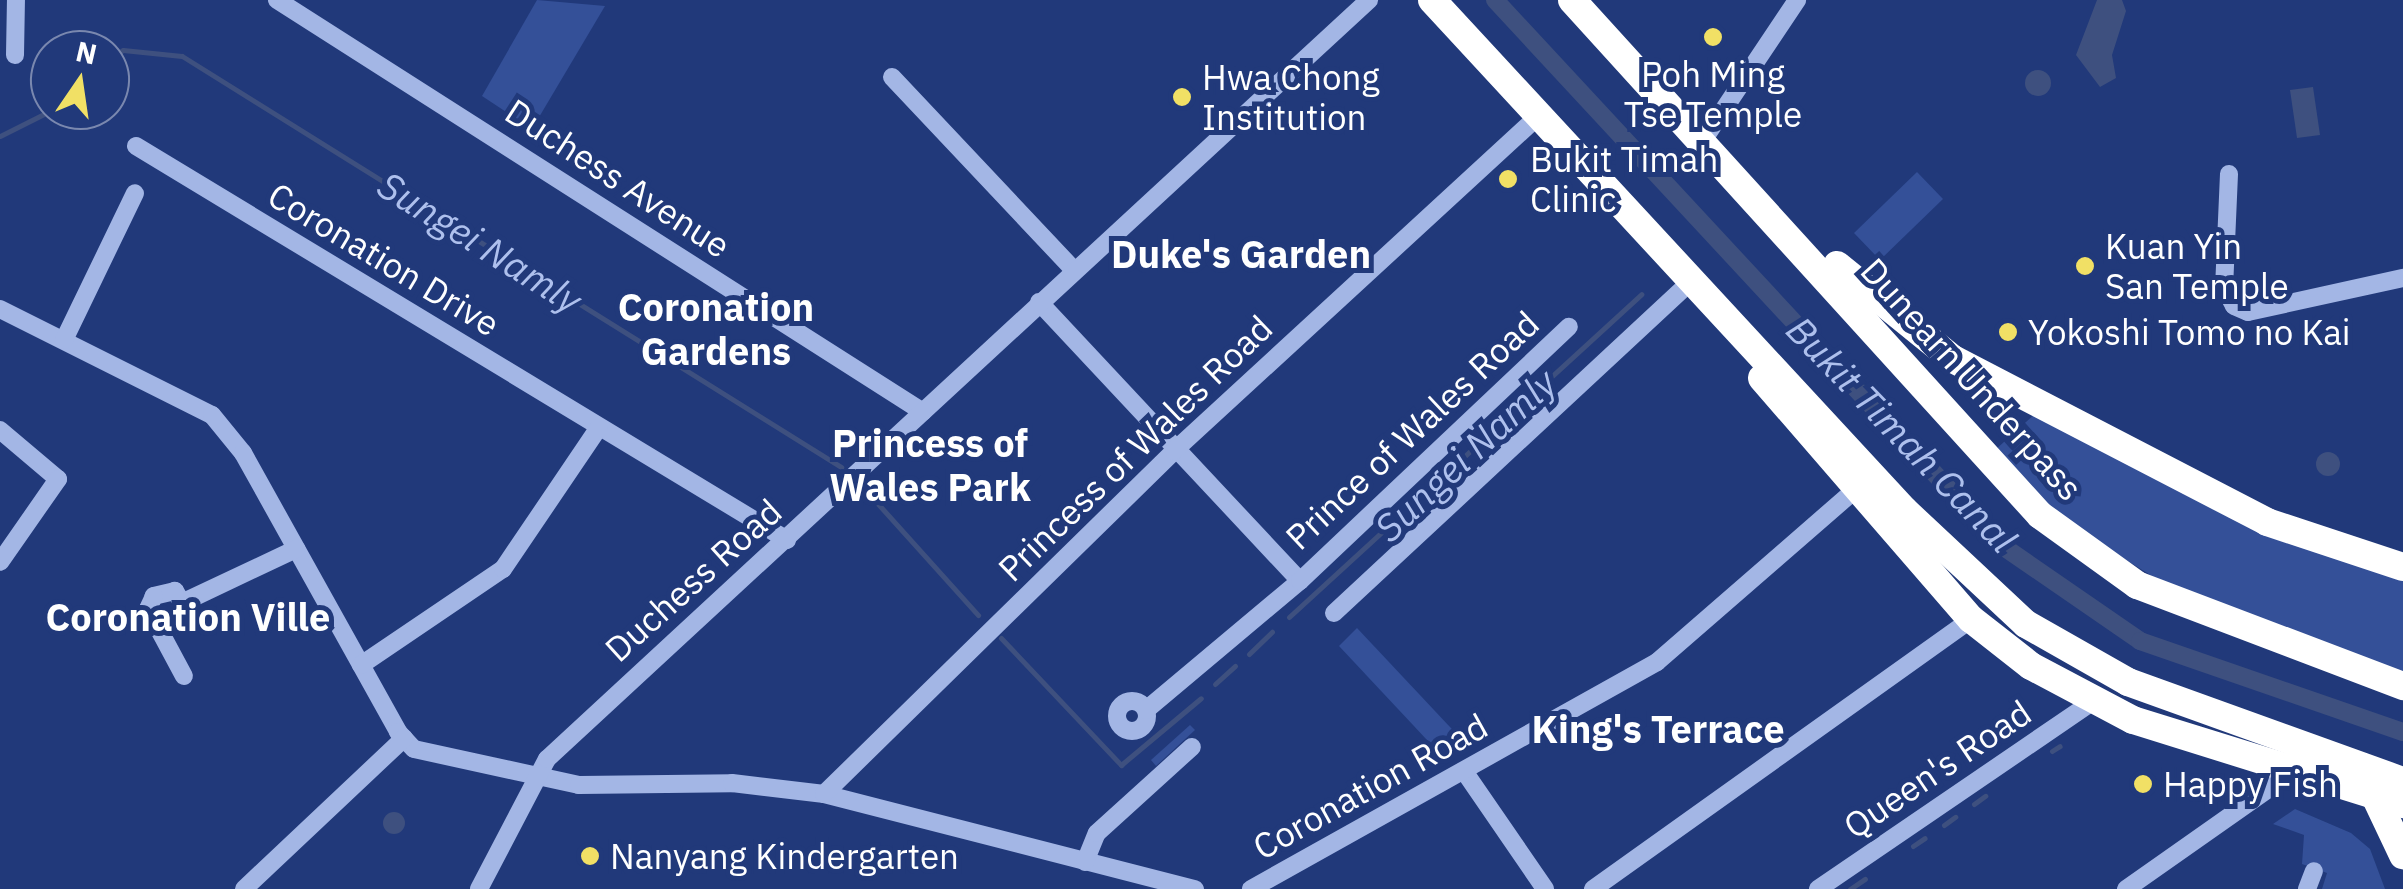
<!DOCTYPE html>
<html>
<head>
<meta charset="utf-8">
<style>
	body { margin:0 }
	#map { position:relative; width:2403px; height:889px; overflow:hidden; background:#21397a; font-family:"IBM Plex Sans",sans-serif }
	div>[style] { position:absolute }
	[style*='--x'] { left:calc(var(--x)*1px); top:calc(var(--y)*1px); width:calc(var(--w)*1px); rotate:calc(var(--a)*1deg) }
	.green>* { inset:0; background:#345098 }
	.water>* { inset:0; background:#3e507f }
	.round { border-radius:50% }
	.stream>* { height:5px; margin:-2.5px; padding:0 2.5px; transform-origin:2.5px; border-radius:2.5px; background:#3e507f }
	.canal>* { height:18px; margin:-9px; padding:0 9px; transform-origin:9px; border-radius:9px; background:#3e507f }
	.minor>* { height:18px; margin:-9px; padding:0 9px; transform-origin:9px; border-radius:9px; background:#a3b6e5 }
	.minor>.ring { margin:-9px; padding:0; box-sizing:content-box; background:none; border:18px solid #a3b6e5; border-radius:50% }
	.highway>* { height:28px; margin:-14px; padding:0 14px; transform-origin:14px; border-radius:14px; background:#fff }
	.dots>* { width:28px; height:28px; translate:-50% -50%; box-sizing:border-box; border:5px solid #21397a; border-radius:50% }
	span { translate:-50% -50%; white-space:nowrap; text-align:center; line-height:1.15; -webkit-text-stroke:10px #21397a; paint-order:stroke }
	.poi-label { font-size:35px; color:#fff }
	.left { translate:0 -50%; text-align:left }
	.street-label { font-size:35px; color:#fff }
	.water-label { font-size:38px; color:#aec0ed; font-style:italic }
	.neighbourhood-label { font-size:38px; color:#fff; font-weight:700 }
	.north { position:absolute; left:30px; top:30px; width:100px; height:100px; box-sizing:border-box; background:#21397a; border:2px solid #7a88af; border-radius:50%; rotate:13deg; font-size:28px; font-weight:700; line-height:40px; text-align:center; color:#fff }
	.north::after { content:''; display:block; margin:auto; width:35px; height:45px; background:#f1e065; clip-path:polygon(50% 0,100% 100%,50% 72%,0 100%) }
</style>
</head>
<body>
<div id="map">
	<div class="green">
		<div style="clip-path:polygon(537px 0,605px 6px,532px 129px,482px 96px)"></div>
		<div style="clip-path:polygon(1917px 172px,1943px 199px,1880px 260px,1854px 233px)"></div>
		<div style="clip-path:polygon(2036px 413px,2265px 531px,2403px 578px,2403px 672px,2165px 584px,2071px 526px,1994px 451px)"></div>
		<div style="clip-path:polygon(1357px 628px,1465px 743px,1442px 756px,1339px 646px)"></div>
		<div style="clip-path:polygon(1190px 725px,1195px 730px,1156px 766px,1151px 760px)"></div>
		<div style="clip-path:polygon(2295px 809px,2351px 833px,2370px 849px,2385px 889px,2322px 889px,2327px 873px,2302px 864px,2304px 835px,2273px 824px)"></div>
	</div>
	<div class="water">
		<div style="clip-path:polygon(2097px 0,2122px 0,2126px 11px,2112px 55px,2116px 78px,2100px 87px,2076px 55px)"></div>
		<div class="round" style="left:2025px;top:70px;width:26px;height:26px"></div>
		<div style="clip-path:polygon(2313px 87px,2320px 135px,2297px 138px,2290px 90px)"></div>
		<div class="round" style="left:2316px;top:452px;width:24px;height:24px"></div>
		<div class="round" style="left:383px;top:812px;width:22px;height:22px"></div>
	</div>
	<div class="stream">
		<div style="--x:110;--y:58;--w:15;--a:-32"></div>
		<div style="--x:123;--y:50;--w:59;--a:5.8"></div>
		<div style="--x:182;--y:56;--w:777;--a:31.95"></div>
		<div style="--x:0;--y:136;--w:58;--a:-26.6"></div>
		<div style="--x:861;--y:485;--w:175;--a:48"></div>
		<div style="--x:1289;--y:617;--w:478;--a:-42.5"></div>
		<div style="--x:1001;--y:638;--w:175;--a:46.6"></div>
		<div style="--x:1121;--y:765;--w:104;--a:-39.9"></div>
		<div style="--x:1249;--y:654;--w:32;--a:-44"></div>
		<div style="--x:1215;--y:684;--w:27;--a:-42"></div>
		<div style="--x:2052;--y:751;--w:9;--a:-32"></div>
		<div style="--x:1974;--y:804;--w:14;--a:-36"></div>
		<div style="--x:1944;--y:825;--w:14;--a:-36"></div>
		<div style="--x:1913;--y:846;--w:14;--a:-34"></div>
		<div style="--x:1850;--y:889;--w:18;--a:-34"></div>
	</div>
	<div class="canal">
		<div style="--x:1495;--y:0;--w:744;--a:47.13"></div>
		<div style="--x:2001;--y:545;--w:169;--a:34.6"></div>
		<div style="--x:2140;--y:641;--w:278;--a:19.1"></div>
	</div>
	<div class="minor">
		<div style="--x:277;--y:0;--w:766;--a:32.53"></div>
		<div style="--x:15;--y:55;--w:55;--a:-89"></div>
		<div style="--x:892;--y:77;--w:265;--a:46.7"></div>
		<div style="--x:1702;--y:142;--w:171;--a:-56.2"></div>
		<div style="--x:136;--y:146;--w:761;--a:31.18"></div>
		<div style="--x:2229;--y:174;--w:113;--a:92.5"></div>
		<div style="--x:2224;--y:287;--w:21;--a:62"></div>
		<div style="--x:2234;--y:306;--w:15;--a:23"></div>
		<div style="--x:2248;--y:312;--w:159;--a:-12.4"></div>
		<div style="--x:1039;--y:302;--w:382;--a:46.9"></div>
		<div style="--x:0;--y:309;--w:237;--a:26.6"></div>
		<div style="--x:212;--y:415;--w:49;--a:50.8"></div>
		<div style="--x:243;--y:453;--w:319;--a:60.9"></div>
		<div style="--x:398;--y:732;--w:23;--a:47"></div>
		<div style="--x:414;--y:749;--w:169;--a:12.3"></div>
		<div style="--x:579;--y:785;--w:153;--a:-0.7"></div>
		<div style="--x:732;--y:783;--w:93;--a:6.8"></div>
		<div style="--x:824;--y:794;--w:383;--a:14.4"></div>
		<div style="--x:64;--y:340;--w:163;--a:-64.2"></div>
		<div style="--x:0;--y:430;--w:76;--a:40.2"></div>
		<div style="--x:58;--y:479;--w:101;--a:124.9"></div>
		<div style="--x:186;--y:601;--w:122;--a:-25.3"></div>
		<div style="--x:1334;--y:613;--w:474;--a:-42.9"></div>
		<div style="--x:163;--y:629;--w:22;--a:-16"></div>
		<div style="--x:184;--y:623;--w:12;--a:-70"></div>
		<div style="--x:188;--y:612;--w:25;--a:-122"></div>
		<div style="--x:175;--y:591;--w:22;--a:167"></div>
		<div style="--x:154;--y:596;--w:14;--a:115"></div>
		<div style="--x:148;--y:609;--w:76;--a:61.8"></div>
		<div style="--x:361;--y:665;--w:171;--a:-34.1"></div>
		<div style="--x:503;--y:569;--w:171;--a:-55.9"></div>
		<div class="ring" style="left:1117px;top:701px;width:12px;height:12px"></div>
		<div style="--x:1146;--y:710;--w:201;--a:-40"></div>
		<div style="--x:1300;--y:581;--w:370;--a:-43.4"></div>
		<div style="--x:1464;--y:771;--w:143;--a:55.5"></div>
		<div style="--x:824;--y:794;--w:490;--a:-44.4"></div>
		<div style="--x:1174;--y:451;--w:498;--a:-42.6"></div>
		<div style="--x:1085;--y:862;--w:31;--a:-68"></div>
		<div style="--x:1097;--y:833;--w:128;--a:-42.2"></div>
		<div style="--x:244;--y:889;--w:220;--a:-43.3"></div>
		<div style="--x:479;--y:889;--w:147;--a:-62.4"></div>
		<div style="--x:547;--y:759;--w:1119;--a:-42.72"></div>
		<div style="--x:1251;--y:889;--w:465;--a:-29.2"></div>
		<div style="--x:1657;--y:662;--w:264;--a:-41"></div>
		<div style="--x:1593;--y:889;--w:465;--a:-35.5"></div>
		<div style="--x:1818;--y:889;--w:332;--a:-34.3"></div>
		<div style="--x:2126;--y:889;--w:172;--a:-35.1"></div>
		<div style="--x:2267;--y:790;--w:32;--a:-46"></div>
		<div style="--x:2307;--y:889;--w:19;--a:-69"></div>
	</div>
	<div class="highway">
		<div style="--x:1432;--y:0;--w:695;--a:47.22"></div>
		<div style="--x:1904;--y:510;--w:167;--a:43.1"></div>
		<div style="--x:2026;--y:624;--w:117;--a:29.6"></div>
		<div style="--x:2128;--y:682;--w:292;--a:19.8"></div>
		<div style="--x:1572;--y:0;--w:696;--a:47.74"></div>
		<div style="--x:2040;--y:515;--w:120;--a:35.8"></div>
		<div style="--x:2137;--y:585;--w:285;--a:20.8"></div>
		<div style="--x:1837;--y:265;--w:149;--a:39"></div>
		<div style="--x:1953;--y:359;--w:354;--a:27.4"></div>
		<div style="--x:2267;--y:522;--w:143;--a:18.3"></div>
		<div style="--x:1762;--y:378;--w:319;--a:49.1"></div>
		<div style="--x:1971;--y:619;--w:76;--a:38.1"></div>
		<div style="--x:2031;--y:666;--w:115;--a:27.9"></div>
		<div style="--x:2133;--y:720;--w:283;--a:17.3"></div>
		<div style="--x:2374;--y:794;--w:68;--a:64.6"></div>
	</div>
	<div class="dots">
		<div style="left:1713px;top:37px;background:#f1e065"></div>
		<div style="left:1182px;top:97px;background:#f1e065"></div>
		<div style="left:1508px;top:179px;background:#f1e065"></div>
		<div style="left:2085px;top:266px;background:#f1e065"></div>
		<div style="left:2008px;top:332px;background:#f1e065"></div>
		<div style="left:2143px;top:784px;background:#f1e065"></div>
		<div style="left:590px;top:856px;background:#f1e065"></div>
	</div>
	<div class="poi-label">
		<span style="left:1713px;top:94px">Poh Ming<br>Tse Temple</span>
		<span class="left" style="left:1202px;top:97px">Hwa Chong<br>Institution</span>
		<span class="left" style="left:1530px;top:179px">Bukit Timah<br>Clinic</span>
		<span class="left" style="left:2105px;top:266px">Kuan Yin<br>San Temple</span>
		<span class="left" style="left:2028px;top:332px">Yokoshi Tomo no Kai</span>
		<span class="left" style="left:2163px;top:784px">Happy Fish</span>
		<span class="left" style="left:610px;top:856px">Nanyang Kindergarten</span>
	</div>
	<div class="street-label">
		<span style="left:618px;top:178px;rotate:33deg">Duchess Avenue</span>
		<span style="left:384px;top:259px;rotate:31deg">Coronation Drive</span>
		<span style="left:1972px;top:379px;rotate:48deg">Dunearn Underpass</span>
		<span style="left:1412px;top:430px;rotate:-43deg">Prince of Wales Road</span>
		<span style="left:1135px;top:448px;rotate:-44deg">Princess of Wales Road</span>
		<span style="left:693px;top:580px;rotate:-42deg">Duchess Road</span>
		<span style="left:1937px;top:769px;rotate:-34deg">Queen's Road</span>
		<span style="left:1370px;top:786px;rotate:-29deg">Coronation Road</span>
	</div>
	<div class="water-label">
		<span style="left:480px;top:242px;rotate:32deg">Sungei Namly</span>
		<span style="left:1902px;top:434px;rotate:46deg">Bukit Timah Canal</span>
		<span style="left:1465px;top:455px;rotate:-43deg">Sungei Namly</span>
	</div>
	<div class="neighbourhood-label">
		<span style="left:1241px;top:254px">Duke's Garden</span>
		<span style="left:716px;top:329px">Coronation<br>Gardens</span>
		<span style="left:930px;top:465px">Princess of<br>Wales Park</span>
		<span style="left:188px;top:617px">Coronation Ville</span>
		<span style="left:1658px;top:729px">King's Terrace</span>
	</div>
	<div class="north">N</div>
</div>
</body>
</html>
